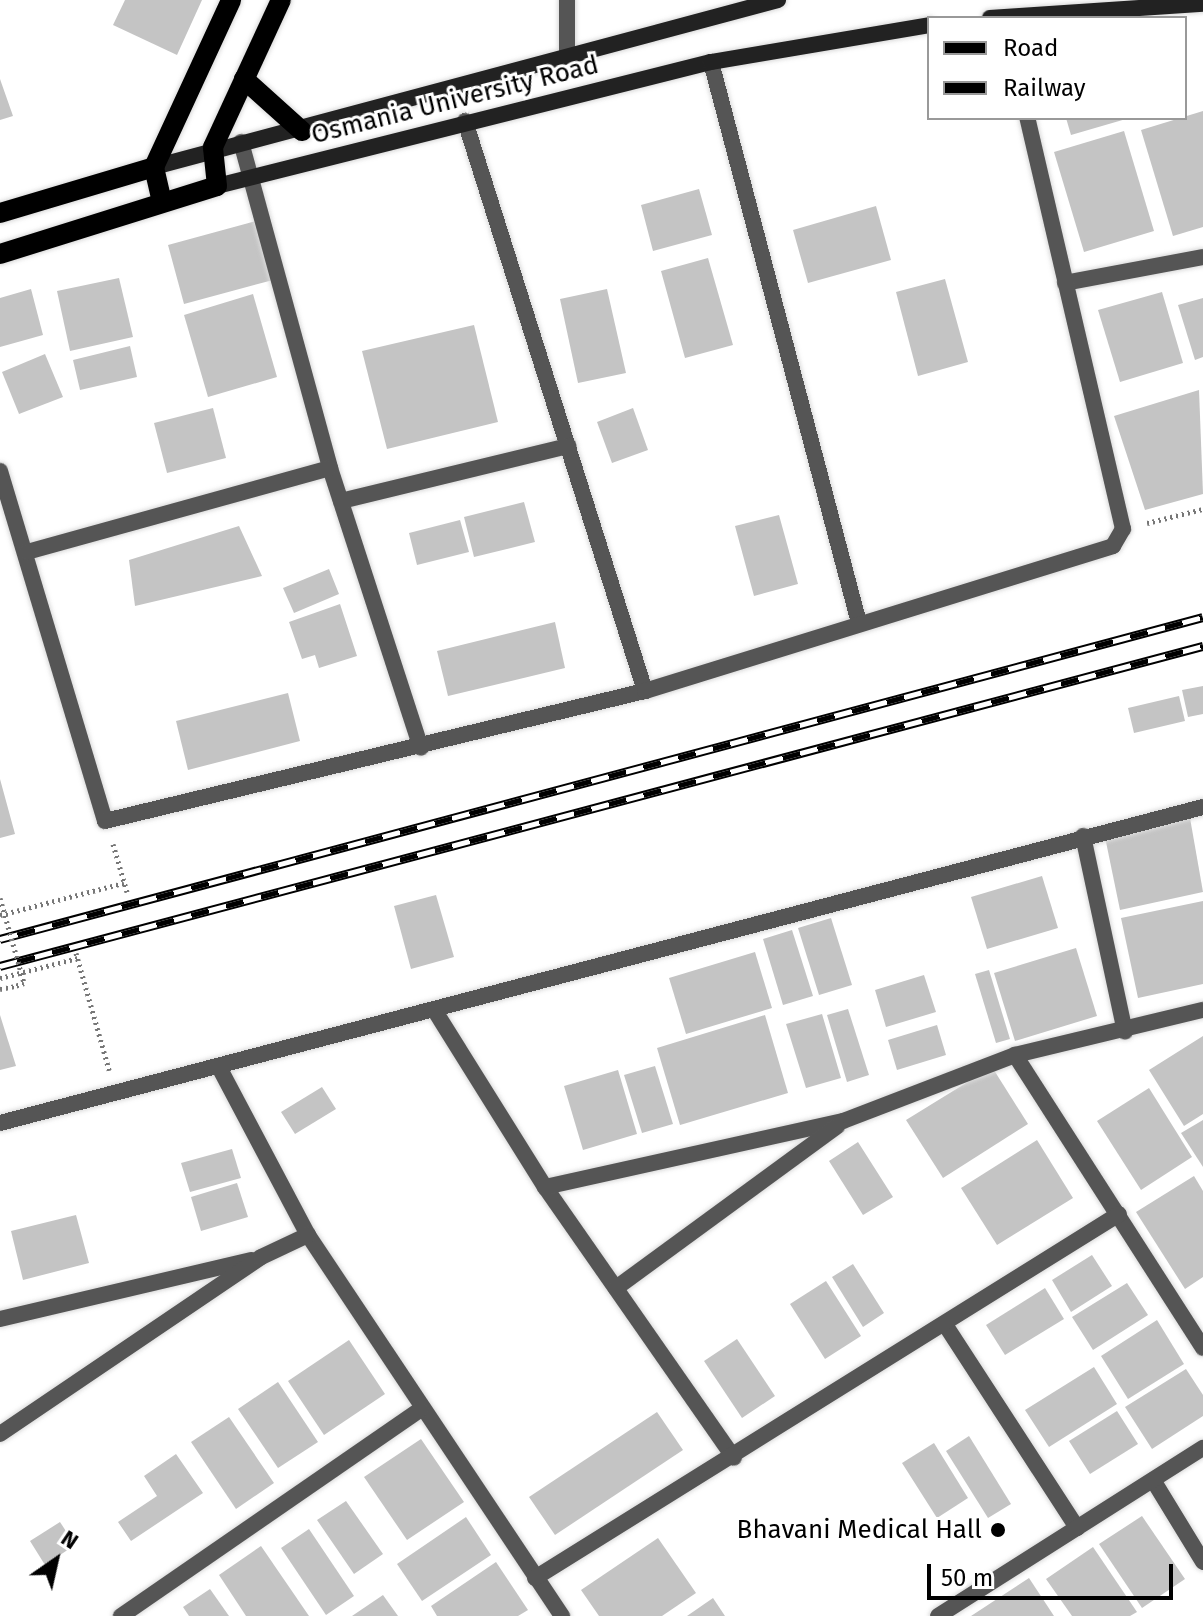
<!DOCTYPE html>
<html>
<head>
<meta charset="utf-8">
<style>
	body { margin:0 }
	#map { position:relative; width:1203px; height:1616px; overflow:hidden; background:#fff; font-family:"Fira Sans",sans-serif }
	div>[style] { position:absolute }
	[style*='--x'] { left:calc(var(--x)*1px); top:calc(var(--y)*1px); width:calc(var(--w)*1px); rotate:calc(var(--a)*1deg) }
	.building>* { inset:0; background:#c4c4c4 }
	.path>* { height:5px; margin-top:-2.5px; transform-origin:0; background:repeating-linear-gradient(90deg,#777 0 2px,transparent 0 6px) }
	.roads { filter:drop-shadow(0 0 2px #dbdbdb) drop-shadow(0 0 2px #dbdbdb) }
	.street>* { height:16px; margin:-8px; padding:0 8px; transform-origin:8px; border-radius:8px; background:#555 }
	.secondary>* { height:16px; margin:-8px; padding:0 8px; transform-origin:8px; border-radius:8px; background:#222 }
	.primary>* { height:20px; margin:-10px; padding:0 10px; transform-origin:10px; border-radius:10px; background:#000 }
	.rail>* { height:9px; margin-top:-4.5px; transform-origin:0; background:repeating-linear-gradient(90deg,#fff 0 18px,#000 0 36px); box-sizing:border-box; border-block:2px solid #000 }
	.path-bridge>* { height:5px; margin-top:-2.5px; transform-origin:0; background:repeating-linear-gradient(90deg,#777 0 2px,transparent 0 6px) }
	.dots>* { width:22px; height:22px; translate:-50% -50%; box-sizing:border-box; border:4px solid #fff; border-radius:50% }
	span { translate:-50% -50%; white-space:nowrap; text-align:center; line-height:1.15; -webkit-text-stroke:6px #fff; paint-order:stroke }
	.street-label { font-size:26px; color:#000 }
	.poi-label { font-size:26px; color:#000 }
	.right { translate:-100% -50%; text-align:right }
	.legend { position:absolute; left:927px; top:16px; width:260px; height:104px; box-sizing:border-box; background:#fff; border:2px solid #999; margin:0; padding:10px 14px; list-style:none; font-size:24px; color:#000 }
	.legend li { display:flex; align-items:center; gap:16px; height:40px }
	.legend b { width:40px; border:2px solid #999 }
	.north { position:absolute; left:16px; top:1520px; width:80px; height:80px; -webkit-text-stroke:6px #fff; paint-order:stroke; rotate:34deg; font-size:22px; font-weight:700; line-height:32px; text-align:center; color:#000 }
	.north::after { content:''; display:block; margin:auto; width:28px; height:36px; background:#000; clip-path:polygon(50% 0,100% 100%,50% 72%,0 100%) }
	.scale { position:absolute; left:927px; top:1564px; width:246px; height:36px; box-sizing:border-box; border:4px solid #000; border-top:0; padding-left:10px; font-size:24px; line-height:28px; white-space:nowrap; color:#000; -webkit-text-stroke:6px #fff; paint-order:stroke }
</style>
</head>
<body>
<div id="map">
	<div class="building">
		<div style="clip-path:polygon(125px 0,202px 0,177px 55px,113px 25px)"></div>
		<div style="clip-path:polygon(0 79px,13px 116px,0 120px)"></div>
		<div style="clip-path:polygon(1203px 111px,1203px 227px,1173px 236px,1141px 130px)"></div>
		<div style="clip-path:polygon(1066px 118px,1126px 118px,1126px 119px,1071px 135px)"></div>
		<div style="clip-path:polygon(1124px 131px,1154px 231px,1084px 252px,1054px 152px)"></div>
		<div style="clip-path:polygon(699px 189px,712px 235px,653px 251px,641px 205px)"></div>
		<div style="clip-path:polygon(876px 206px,891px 260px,808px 283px,793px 230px)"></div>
		<div style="clip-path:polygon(256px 221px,273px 280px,184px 304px,168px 245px)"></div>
		<div style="clip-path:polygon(708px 258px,733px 345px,685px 358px,661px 271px)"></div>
		<div style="clip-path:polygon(119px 278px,133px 337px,70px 351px,57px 291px)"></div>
		<div style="clip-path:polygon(945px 279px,968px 362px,918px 376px,896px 292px)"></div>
		<div style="clip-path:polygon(31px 289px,43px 335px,0 347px,0 298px)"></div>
		<div style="clip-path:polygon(607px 289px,626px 373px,578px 383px,560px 299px)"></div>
		<div style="clip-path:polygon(1162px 292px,1183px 363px,1120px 382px,1098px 310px)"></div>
		<div style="clip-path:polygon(253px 294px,277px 377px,208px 397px,184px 315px)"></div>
		<div style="clip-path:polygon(1203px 298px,1203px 357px,1195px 360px,1178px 305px)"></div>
		<div style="clip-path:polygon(474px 325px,498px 422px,387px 449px,362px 351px)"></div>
		<div style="clip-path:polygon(130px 346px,137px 377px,80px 390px,73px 360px)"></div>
		<div style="clip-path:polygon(45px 354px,63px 397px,19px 414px,2px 372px)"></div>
		<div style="clip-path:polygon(1199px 390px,1203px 494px,1145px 510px,1114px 416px)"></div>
		<div style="clip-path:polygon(213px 408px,226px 458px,167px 473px,154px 423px)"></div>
		<div style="clip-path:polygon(633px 408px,648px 450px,612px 463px,597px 422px)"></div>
		<div style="clip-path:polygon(524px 502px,535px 542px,474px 557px,464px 517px)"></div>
		<div style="clip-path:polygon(779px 515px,798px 584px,754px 596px,735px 526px)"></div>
		<div style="clip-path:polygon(460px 520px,469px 552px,417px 565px,409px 533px)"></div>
		<div style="clip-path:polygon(239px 526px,262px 576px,135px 606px,129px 560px)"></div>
		<div style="clip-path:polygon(329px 569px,339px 594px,294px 613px,283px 588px)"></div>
		<div style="clip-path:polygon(340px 604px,357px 656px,319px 668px,315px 655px,302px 659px,289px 622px)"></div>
		<div style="clip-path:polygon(555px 622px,565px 668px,448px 696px,437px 651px)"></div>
		<div style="clip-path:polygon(1203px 686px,1203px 714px,1188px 717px,1182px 690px)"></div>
		<div style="clip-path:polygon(288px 693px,300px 741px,188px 770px,176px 721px)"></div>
		<div style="clip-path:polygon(1179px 696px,1185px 721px,1134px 733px,1128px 708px)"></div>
		<div style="clip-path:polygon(0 779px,15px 834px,0 838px)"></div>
		<div style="clip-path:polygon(1190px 818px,1203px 892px,1120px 910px,1105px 837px)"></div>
		<div style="clip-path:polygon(1042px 876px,1058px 928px,987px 949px,971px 897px)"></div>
		<div style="clip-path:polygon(436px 895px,454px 957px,411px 969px,394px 906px)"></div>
		<div style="clip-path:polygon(1203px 901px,1203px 984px,1138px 998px,1121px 918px)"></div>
		<div style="clip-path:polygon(831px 918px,852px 985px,819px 995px,798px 928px)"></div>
		<div style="clip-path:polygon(792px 930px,813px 996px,783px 1005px,763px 939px)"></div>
		<div style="clip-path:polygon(1076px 948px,1097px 1016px,1015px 1041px,994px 973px)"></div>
		<div style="clip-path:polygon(755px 952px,772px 1008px,686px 1034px,669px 978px)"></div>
		<div style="clip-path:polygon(989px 970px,1010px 1039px,996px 1043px,975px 974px)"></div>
		<div style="clip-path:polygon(924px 975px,936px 1012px,886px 1027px,875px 990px)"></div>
		<div style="clip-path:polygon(848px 1009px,869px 1075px,847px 1082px,827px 1015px)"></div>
		<div style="clip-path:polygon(822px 1014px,841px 1078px,806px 1088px,786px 1024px)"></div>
		<div style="clip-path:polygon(0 1015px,16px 1066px,0 1070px)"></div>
		<div style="clip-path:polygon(765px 1015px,788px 1093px,680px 1125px,657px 1048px)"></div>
		<div style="clip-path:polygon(937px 1025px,946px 1055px,897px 1070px,888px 1040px)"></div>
		<div style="clip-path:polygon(1203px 1036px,1203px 1114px,1184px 1126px,1149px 1070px)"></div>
		<div style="clip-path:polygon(655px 1066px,673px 1124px,642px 1133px,624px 1075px)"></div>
		<div style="clip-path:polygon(992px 1067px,1028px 1124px,943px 1178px,906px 1120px)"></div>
		<div style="clip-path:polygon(618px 1070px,637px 1134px,583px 1150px,564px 1086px)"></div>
		<div style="clip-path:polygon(322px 1087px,336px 1109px,295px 1134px,281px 1112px)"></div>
		<div style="clip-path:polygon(1149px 1088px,1192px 1157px,1141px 1190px,1097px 1121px)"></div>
		<div style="clip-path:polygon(1203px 1120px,1203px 1167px,1181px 1133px)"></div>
		<div style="clip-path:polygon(1037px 1140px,1073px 1198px,997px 1245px,961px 1188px)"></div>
		<div style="clip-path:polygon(858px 1142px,893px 1197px,863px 1215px,829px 1161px)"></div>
		<div style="clip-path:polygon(232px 1149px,241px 1178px,190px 1192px,181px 1163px)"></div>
		<div style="clip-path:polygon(1194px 1176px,1203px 1191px,1203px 1277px,1185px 1289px,1136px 1212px)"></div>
		<div style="clip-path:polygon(237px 1183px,248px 1217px,201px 1231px,191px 1197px)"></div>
		<div style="clip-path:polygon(76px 1215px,89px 1263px,23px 1280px,11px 1231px)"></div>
		<div style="clip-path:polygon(1092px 1255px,1112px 1286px,1071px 1312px,1052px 1280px)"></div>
		<div style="clip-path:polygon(853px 1264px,884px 1313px,863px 1327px,832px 1277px)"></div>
		<div style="clip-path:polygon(826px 1281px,861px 1336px,825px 1359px,790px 1304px)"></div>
		<div style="clip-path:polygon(1127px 1283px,1148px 1315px,1093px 1350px,1072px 1317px)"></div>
		<div style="clip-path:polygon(1045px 1288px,1064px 1319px,1005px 1355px,986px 1325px)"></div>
		<div style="clip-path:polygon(1157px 1320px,1184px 1364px,1128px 1399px,1101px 1356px)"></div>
		<div style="clip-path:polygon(737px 1339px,775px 1396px,742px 1418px,704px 1361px)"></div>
		<div style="clip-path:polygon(349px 1340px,385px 1394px,324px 1435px,288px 1381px)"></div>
		<div style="clip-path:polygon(1094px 1367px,1117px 1404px,1049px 1447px,1025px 1410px)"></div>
		<div style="clip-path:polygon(1186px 1369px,1203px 1395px,1203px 1416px,1152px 1449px,1125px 1407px)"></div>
		<div style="clip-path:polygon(278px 1382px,318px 1442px,278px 1468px,238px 1409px)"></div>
		<div style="clip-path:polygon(1117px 1411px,1138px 1444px,1090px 1474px,1069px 1441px)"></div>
		<div style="clip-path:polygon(657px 1412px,683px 1450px,555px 1535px,529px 1497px)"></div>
		<div style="clip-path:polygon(229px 1417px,274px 1483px,236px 1509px,191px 1442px)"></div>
		<div style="clip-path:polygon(969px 1436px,1011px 1504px,988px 1518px,946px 1451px)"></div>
		<div style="clip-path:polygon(421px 1439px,464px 1502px,407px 1540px,364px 1477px)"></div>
		<div style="clip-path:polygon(934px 1443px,968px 1498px,937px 1518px,902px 1463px)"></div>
		<div style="clip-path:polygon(176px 1454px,203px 1493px,131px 1541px,118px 1522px,157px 1496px,144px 1476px)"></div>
		<div style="clip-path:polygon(346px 1501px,383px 1554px,354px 1574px,317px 1520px)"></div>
		<div style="clip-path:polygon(1142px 1516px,1185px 1579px,1142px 1608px,1099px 1544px)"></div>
		<div style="clip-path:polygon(466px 1517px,491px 1555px,422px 1601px,397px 1564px)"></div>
		<div style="clip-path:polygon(60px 1522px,75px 1545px,45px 1565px,30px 1541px)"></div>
		<div style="clip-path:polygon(309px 1529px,354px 1596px,326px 1615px,281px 1548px)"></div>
		<div style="clip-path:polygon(658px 1538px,696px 1593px,662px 1616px,599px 1616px,581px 1590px)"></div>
		<div style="clip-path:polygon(261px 1546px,309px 1616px,246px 1616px,219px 1575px)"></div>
		<div style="clip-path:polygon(1093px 1547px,1137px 1612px,1130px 1616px,1072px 1616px,1046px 1579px)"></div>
		<div style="clip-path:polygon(496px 1562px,528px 1610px,518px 1616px,437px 1616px,431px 1606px)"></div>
		<div style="clip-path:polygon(1029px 1578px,1054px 1616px,971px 1616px)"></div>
		<div style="clip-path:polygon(210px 1589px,229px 1616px,189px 1616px,183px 1607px)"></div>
		<div style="clip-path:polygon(383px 1595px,398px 1616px,352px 1616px)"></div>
		<div style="clip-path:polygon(713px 1598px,725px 1616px,687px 1616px)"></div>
	</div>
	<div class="path">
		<div style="--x:1147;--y:523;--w:58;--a:-14"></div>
		<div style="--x:113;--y:844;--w:50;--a:73.7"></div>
		<div style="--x:0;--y:915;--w:128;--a:-14.5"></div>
		<div style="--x:76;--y:953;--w:122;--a:74.2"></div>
		<div style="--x:0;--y:978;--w:81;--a:-14.4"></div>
		<div style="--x:0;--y:989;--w:15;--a:-11"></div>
	</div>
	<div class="roads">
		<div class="street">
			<div style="--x:567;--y:0;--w:54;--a:90"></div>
			<div style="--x:711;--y:62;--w:580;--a:75.22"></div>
			<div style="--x:465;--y:121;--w:598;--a:72.47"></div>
			<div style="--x:241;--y:142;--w:338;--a:74.7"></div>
			<div style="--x:330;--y:468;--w:294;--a:72"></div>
			<div style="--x:1065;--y:283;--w:140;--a:-10.7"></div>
			<div style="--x:0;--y:471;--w:365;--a:73.3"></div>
			<div style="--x:105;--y:821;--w:555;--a:-13.54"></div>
			<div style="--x:645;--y:691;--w:490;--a:-17.2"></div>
			<div style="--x:1113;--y:546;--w:20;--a:-60"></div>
			<div style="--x:1123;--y:529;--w:422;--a:-103.1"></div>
			<div style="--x:341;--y:501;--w:234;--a:-13.6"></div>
			<div style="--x:27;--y:552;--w:314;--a:-15.5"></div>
			<div style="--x:1083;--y:836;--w:200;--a:77.9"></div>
			<div style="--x:435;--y:1011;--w:208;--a:58"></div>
			<div style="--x:545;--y:1187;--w:330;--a:55.1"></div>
			<div style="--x:1015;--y:1055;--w:348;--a:57.3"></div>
			<div style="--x:219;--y:1067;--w:190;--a:62.1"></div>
			<div style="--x:308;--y:1235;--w:458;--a:56.3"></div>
			<div style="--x:0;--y:1123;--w:1244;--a:-14.72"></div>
			<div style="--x:545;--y:1187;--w:305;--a:-12.5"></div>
			<div style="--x:843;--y:1121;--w:184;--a:-21"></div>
			<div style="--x:1015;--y:1055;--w:193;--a:-13.5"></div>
			<div style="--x:616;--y:1288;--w:274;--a:-36.2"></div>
			<div style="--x:0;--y:1319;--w:258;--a:-13.2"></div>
			<div style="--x:946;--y:1326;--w:241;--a:57"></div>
			<div style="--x:0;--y:1434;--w:315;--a:-34.1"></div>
			<div style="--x:261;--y:1257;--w:52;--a:-25.1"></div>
			<div style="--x:1153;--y:1480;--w:96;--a:58.6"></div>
			<div style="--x:535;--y:1578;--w:688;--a:-31.93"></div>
			<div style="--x:121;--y:1616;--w:363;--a:-34.6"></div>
			<div style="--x:938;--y:1616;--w:314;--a:-32.4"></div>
		</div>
		<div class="secondary">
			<div style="--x:990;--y:18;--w:213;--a:-3.8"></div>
			<div style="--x:154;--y:167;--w:646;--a:-14.98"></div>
			<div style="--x:217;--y:186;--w:509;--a:-14.09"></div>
			<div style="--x:711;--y:62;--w:221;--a:-9.6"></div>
		</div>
		<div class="primary">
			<div style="--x:244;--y:79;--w:78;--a:41.9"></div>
			<div style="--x:162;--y:202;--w:36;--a:-103"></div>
			<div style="--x:154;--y:167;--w:184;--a:-65.2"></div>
			<div style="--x:0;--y:213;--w:161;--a:-16.6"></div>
			<div style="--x:0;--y:254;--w:227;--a:-17.4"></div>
			<div style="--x:217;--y:186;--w:39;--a:-96"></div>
			<div style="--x:213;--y:147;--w:162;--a:-65.2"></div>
		</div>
	</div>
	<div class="rail">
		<div style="--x:0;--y:939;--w:1245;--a:-14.98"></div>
		<div style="--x:0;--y:966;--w:1245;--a:-14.9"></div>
	</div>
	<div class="path-bridge">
		<div style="--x:0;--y:898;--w:88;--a:74.2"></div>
		<div style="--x:24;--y:983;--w:9;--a:162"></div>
	</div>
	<div class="dots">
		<div style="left:998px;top:1530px;background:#000"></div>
	</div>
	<div class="street-label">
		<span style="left:455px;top:100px;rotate:-14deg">Osmania University Road</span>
	</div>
	<div class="poi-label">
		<span class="right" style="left:982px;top:1530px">Bhavani Medical Hall</span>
	</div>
	<ul class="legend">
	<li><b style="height:10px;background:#000"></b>Road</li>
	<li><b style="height:10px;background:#000"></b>Railway</li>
	</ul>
	<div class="north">N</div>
	<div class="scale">50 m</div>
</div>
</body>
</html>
